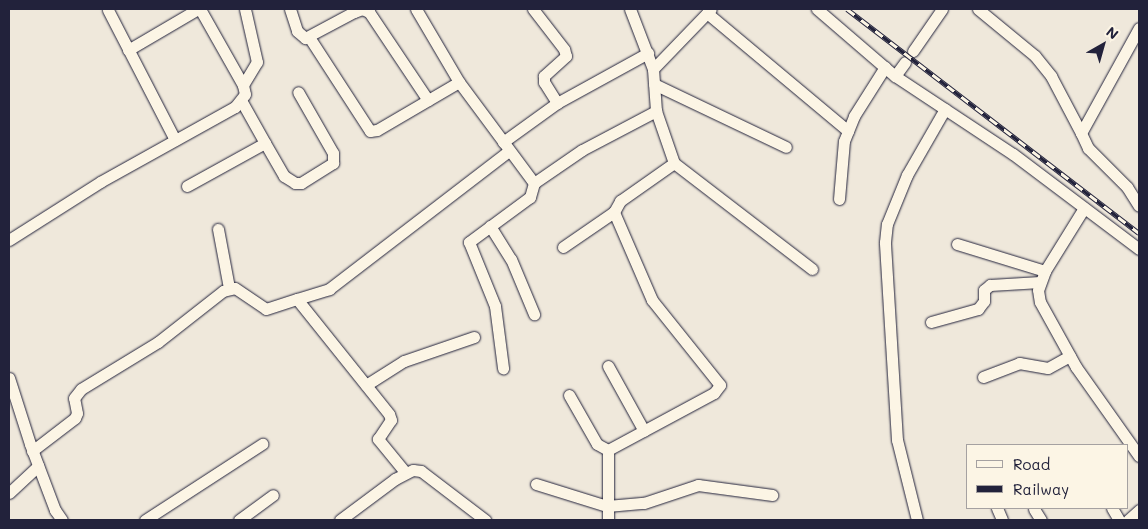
<!DOCTYPE html>
<html>
<head>
<meta charset="utf-8">
<style>
	body { margin:0 }
	#map { position:relative; width:1148px; height:529px; overflow:hidden; background:#efe8db; font-family:Mali,sans-serif }
	div>[style] { position:absolute }
	[style*='--x'] { left:calc(var(--x)*1px); top:calc(var(--y)*1px); width:calc(var(--w)*1px); rotate:calc(var(--a)*1deg) }
	.roads { filter:drop-shadow(0 0 1px #22223b) drop-shadow(0 0 1px #22223b) }
	.minor>* { height:11px; margin:-5.5px; padding:0 5.5px; transform-origin:5.5px; border-radius:5.5px; background:#fcf5e5 }
	.rail>* { height:5px; margin-top:-2.5px; transform-origin:0; background:repeating-linear-gradient(90deg,#fcf5e5 0 9px,#22223b 0 18px); box-sizing:border-box; border-block:1px solid #22223b }
	span { translate:-50% -50%; white-space:nowrap; text-align:center; line-height:1.15; -webkit-text-stroke:4px #fcf5e5; paint-order:stroke }
	.frame { position:absolute; inset:0; border:10px solid #22223b; pointer-events:none }
	.legend { position:absolute; left:966px; top:444px; width:162px; height:65px; box-sizing:border-box; background:#fcf5e5; border:1px solid #a5a1a1; margin:0; padding:6px 9px; list-style:none; font-size:15px; color:#22223b }
	.legend li { display:flex; align-items:center; gap:10px; height:25px }
	.legend b { width:25px; border:1px solid #a5a1a1 }
	.north { position:absolute; left:1078px; top:20px; width:50px; height:50px; -webkit-text-stroke:4px #fcf5e5; paint-order:stroke; rotate:38deg; font-size:14px; font-weight:700; line-height:20px; text-align:center; color:#22223b }
	.north::after { content:''; display:block; margin:auto; width:18px; height:22px; background:#22223b; clip-path:polygon(50% 0,100% 100%,50% 72%,0 100%) }
</style>
</head>
<body>
<div id="map">
	<div class="roads">
		<div class="minor">
			<div style="--x:200;--y:9;--w:87;--a:60.5"></div>
			<div style="--x:243;--y:85;--w:27;--a:-59"></div>
			<div style="--x:257;--y:62;--w:54;--a:-102.8"></div>
			<div style="--x:290;--y:9;--w:23;--a:72"></div>
			<div style="--x:297;--y:31;--w:11;--a:41"></div>
			<div style="--x:305;--y:38;--w:55;--a:-28"></div>
			<div style="--x:354;--y:12;--w:9;--a:-21"></div>
			<div style="--x:362;--y:9;--w:8;--a:23"></div>
			<div style="--x:369;--y:12;--w:106;--a:56.2"></div>
			<div style="--x:416;--y:9;--w:85;--a:59.5"></div>
			<div style="--x:459;--y:82;--w:126;--a:53.4"></div>
			<div style="--x:534;--y:183;--w:15;--a:106"></div>
			<div style="--x:530;--y:197;--w:76;--a:143.6"></div>
			<div style="--x:469;--y:242;--w:69;--a:67.9"></div>
			<div style="--x:495;--y:306;--w:63;--a:82.6"></div>
			<div style="--x:533;--y:9;--w:51;--a:52.2"></div>
			<div style="--x:564;--y:49;--w:7;--a:74"></div>
			<div style="--x:566;--y:56;--w:30;--a:138"></div>
			<div style="--x:544;--y:76;--w:6;--a:90"></div>
			<div style="--x:544;--y:82;--w:25;--a:58"></div>
			<div style="--x:630;--y:9;--w:64;--a:69"></div>
			<div style="--x:653;--y:69;--w:42;--a:85.9"></div>
			<div style="--x:656;--y:111;--w:55;--a:70.9"></div>
			<div style="--x:674;--y:163;--w:174;--a:37.5"></div>
			<div style="--x:817;--y:9;--w:103;--a:40.7"></div>
			<div style="--x:895;--y:76;--w:141;--a:33.5"></div>
			<div style="--x:1013;--y:154;--w:158;--a:37"></div>
			<div style="--x:978;--y:9;--w:74;--a:39.5"></div>
			<div style="--x:1035;--y:56;--w:26;--a:51"></div>
			<div style="--x:1051;--y:76;--w:64;--a:62.2"></div>
			<div style="--x:108;--y:10;--w:146;--a:62.7"></div>
			<div style="--x:707;--y:13;--w:184;--a:39.9"></div>
			<div style="--x:1139;--y:28;--w:120;--a:118.9"></div>
			<div style="--x:1081;--y:133;--w:17;--a:65"></div>
			<div style="--x:1088;--y:148;--w:55;--a:45"></div>
			<div style="--x:1127;--y:187;--w:22;--a:58"></div>
			<div style="--x:309;--y:37;--w:112;--a:57"></div>
			<div style="--x:370;--y:131;--w:7;--a:-8"></div>
			<div style="--x:377;--y:130;--w:95;--a:-30.3"></div>
			<div style="--x:128;--y:50;--w:81;--a:-30.4"></div>
			<div style="--x:913;--y:51;--w:51;--a:-55.4"></div>
			<div style="--x:653;--y:69;--w:83;--a:-46"></div>
			<div style="--x:895;--y:76;--w:17;--a:-54"></div>
			<div style="--x:654;--y:84;--w:146;--a:25.5"></div>
			<div style="--x:503;--y:142;--w:67;--a:-35.8"></div>
			<div style="--x:557;--y:103;--w:104;--a:-28.8"></div>
			<div style="--x:265;--y:143;--w:38;--a:60"></div>
			<div style="--x:284;--y:176;--w:13;--a:32"></div>
			<div style="--x:295;--y:183;--w:6;--a:0"></div>
			<div style="--x:301;--y:183;--w:38;--a:-32"></div>
			<div style="--x:333;--y:163;--w:10;--a:-90"></div>
			<div style="--x:333;--y:153;--w:70;--a:-119.8"></div>
			<div style="--x:534;--y:183;--w:58;--a:-34.5"></div>
			<div style="--x:582;--y:150;--w:84;--a:-27.8"></div>
			<div style="--x:187;--y:186;--w:89;--a:-28.9"></div>
			<div style="--x:265;--y:143;--w:47;--a:-119.3"></div>
			<div style="--x:839;--y:199;--w:58;--a:-85.1"></div>
			<div style="--x:844;--y:141;--w:27;--a:-68"></div>
			<div style="--x:854;--y:116;--w:58;--a:-57.7"></div>
			<div style="--x:1084;--y:208;--w:74;--a:121.8"></div>
			<div style="--x:1045;--y:271;--w:20;--a:110"></div>
			<div style="--x:1038;--y:290;--w:12;--a:81"></div>
			<div style="--x:1040;--y:302;--w:74;--a:61"></div>
			<div style="--x:1076;--y:367;--w:109;--a:54.7"></div>
			<div style="--x:490;--y:226;--w:39;--a:58"></div>
			<div style="--x:511;--y:259;--w:60;--a:67.3"></div>
			<div style="--x:218;--y:229;--w:60;--a:79.4"></div>
			<div style="--x:9;--y:240;--w:108;--a:-32.5"></div>
			<div style="--x:100;--y:182;--w:154;--a:-29.1"></div>
			<div style="--x:235;--y:107;--w:16;--a:-52"></div>
			<div style="--x:245;--y:94;--w:9;--a:-103"></div>
			<div style="--x:957;--y:244;--w:92;--a:17.1"></div>
			<div style="--x:563;--y:247;--w:62;--a:-34.5"></div>
			<div style="--x:931;--y:322;--w:49;--a:-15.5"></div>
			<div style="--x:978;--y:309;--w:10;--a:-53"></div>
			<div style="--x:984;--y:301;--w:11;--a:-90"></div>
			<div style="--x:984;--y:290;--w:8;--a:-40"></div>
			<div style="--x:990;--y:285;--w:50;--a:-3.4"></div>
			<div style="--x:608;--y:366;--w:74;--a:61"></div>
			<div style="--x:983;--y:377;--w:39;--a:-21"></div>
			<div style="--x:1019;--y:363;--w:29;--a:10"></div>
			<div style="--x:1048;--y:368;--w:25;--a:-29"></div>
			<div style="--x:9;--y:378;--w:69;--a:72.3"></div>
			<div style="--x:30;--y:444;--w:71;--a:69.3"></div>
			<div style="--x:55;--y:510;--w:12;--a:55"></div>
			<div style="--x:366;--y:385;--w:45;--a:-32.3"></div>
			<div style="--x:404;--y:361;--w:74;--a:-18.9"></div>
			<div style="--x:569;--y:395;--w:56;--a:60.3"></div>
			<div style="--x:597;--y:444;--w:13;--a:29"></div>
			<div style="--x:32;--y:451;--w:54;--a:-37.5"></div>
			<div style="--x:75;--y:418;--w:5;--a:-68"></div>
			<div style="--x:77;--y:413;--w:15;--a:-101"></div>
			<div style="--x:74;--y:398;--w:11;--a:-52"></div>
			<div style="--x:81;--y:389;--w:90;--a:-31.4"></div>
			<div style="--x:158;--y:342;--w:83;--a:-38.1"></div>
			<div style="--x:223;--y:291;--w:12;--a:-14"></div>
			<div style="--x:235;--y:288;--w:37;--a:34"></div>
			<div style="--x:266;--y:309;--w:33;--a:-18"></div>
			<div style="--x:405;--y:472;--w:43;--a:-129.3"></div>
			<div style="--x:378;--y:439;--w:23;--a:-56"></div>
			<div style="--x:391;--y:420;--w:6;--a:-108"></div>
			<div style="--x:389;--y:414;--w:147;--a:-128.7"></div>
			<div style="--x:297;--y:299;--w:34;--a:-17"></div>
			<div style="--x:329;--y:289;--w:227;--a:-37.5"></div>
			<div style="--x:536;--y:484;--w:74;--a:17.2"></div>
			<div style="--x:607;--y:506;--w:37;--a:-5"></div>
			<div style="--x:644;--y:503;--w:57;--a:-18.4"></div>
			<div style="--x:698;--y:485;--w:75;--a:7.7"></div>
			<div style="--x:9;--y:493;--w:40;--a:-43"></div>
			<div style="--x:997;--y:508;--w:13;--a:67"></div>
			<div style="--x:1112;--y:508;--w:14;--a:60"></div>
			<div style="--x:1034;--y:509;--w:13;--a:58"></div>
			<div style="--x:145;--y:520;--w:140;--a:-33"></div>
			<div style="--x:239;--y:520;--w:42;--a:-36.3"></div>
			<div style="--x:340;--y:520;--w:69;--a:-36.7"></div>
			<div style="--x:395;--y:479;--w:20;--a:-27"></div>
			<div style="--x:413;--y:470;--w:8;--a:7"></div>
			<div style="--x:421;--y:471;--w:81;--a:37.4"></div>
			<div style="--x:608;--y:520;--w:70;--a:-90"></div>
			<div style="--x:608;--y:450;--w:120;--a:-28.3"></div>
			<div style="--x:714;--y:393;--w:10;--a:-53"></div>
			<div style="--x:720;--y:385;--w:109;--a:-128.7"></div>
			<div style="--x:652;--y:300;--w:96;--a:-113.4"></div>
			<div style="--x:614;--y:212;--w:13;--a:-61"></div>
			<div style="--x:620;--y:201;--w:66;--a:-35.1"></div>
			<div style="--x:917;--y:520;--w:82;--a:-104"></div>
			<div style="--x:897;--y:440;--w:198;--a:-93.5"></div>
			<div style="--x:885;--y:242;--w:18;--a:-84"></div>
			<div style="--x:887;--y:224;--w:53;--a:-67.8"></div>
			<div style="--x:907;--y:175;--w:76;--a:-60.1"></div>
			<div style="--x:1128;--y:520;--w:15;--a:-42"></div>
		</div>
	</div>
	<div class="rail">
		<div style="--x:847;--y:9;--w:368;--a:37.5"></div>
	</div>
	<div class="frame"></div>
	<ul class="legend">
	<li><b style="height:6px;background:#fcf5e5"></b>Road</li>
	<li><b style="height:6px;background:#22223b"></b>Railway</li>
	</ul>
	<div class="north">N</div>
</div>
</body>
</html>
